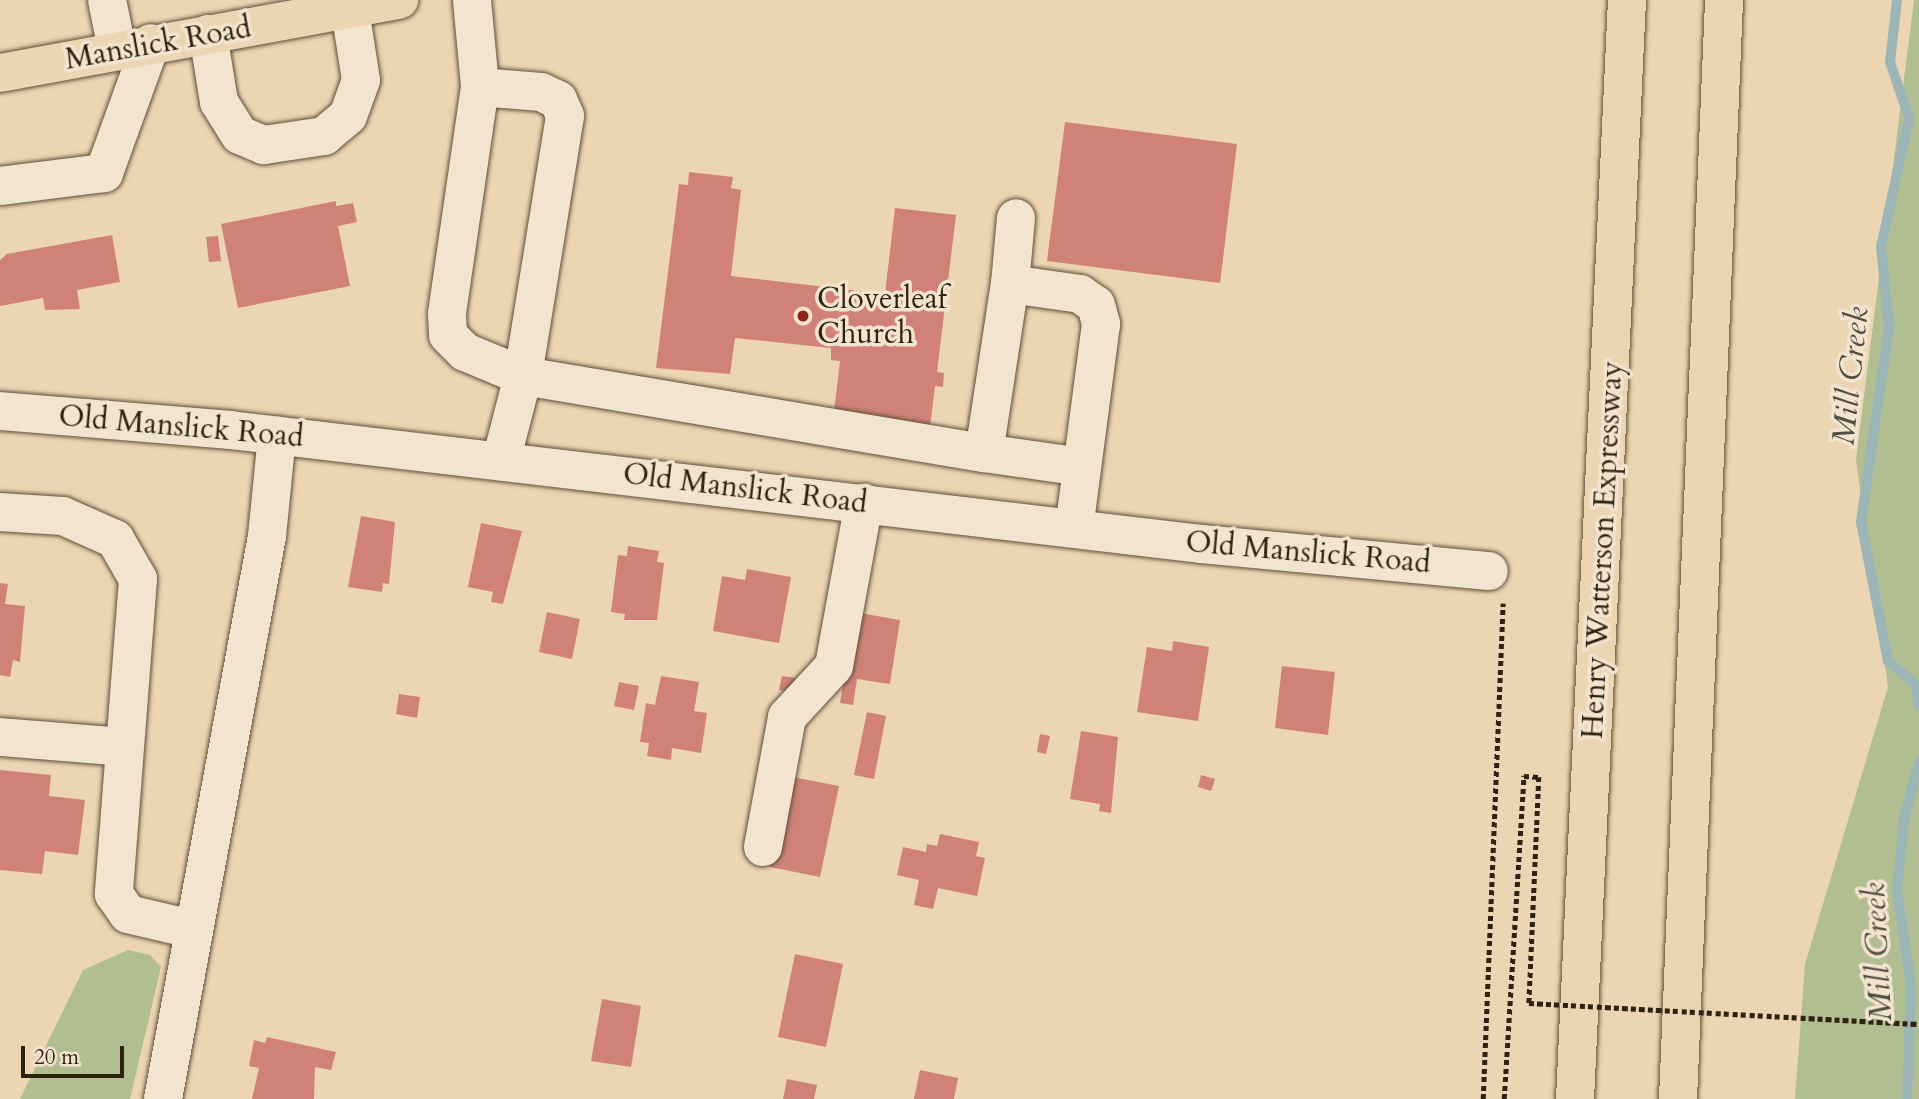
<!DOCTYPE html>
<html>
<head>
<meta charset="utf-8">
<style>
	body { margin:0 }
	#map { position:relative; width:1919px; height:1099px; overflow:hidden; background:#ebd5b3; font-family:Cardo,serif }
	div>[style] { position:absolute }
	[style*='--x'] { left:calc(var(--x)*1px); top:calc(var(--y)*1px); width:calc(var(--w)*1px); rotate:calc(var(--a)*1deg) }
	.green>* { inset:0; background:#b1be91 }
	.stream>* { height:10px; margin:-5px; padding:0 5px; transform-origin:5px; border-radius:5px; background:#9cb6b7 }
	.building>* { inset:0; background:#d08278 }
	.path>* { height:4.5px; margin-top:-2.25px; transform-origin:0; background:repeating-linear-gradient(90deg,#302210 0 5px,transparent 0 8.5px) }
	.roads { filter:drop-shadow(0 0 2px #5f4f39) drop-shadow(0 0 2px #5f4f39) }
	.minor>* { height:38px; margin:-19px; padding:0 19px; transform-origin:19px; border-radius:19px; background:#f2e4ce }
	.major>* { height:38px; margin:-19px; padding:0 19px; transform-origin:19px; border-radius:19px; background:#ebd5b3 }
	.highway>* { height:38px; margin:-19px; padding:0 19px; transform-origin:19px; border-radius:19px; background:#ebd5b3 }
	.path-bridge>* { height:4.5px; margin-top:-2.25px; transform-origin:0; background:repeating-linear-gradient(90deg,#302210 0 5px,transparent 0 8.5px) }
	.dots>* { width:19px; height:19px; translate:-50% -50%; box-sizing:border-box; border:4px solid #f2e4ce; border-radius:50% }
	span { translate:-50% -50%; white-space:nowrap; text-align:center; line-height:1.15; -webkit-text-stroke:7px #f2e4ce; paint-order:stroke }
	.street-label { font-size:30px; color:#302210 }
	.poi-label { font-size:30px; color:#302210 }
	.left { translate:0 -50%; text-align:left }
	.water-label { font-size:32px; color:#504e42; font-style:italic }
	.scale { position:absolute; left:21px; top:1046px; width:103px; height:32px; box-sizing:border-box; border:4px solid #302210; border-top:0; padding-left:9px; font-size:21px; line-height:24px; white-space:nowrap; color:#302210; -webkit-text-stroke:5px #f2e4ce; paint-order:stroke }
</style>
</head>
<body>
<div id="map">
	<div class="green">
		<div style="clip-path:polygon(1914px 0,1919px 0,1919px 1099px,1795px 1099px,1805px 964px,1888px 687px,1856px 460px)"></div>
		<div style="clip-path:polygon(128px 950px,150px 955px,161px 967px,130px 1099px,20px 1099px,83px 970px)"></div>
	</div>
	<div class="stream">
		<div style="--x:1897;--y:0;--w:62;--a:96.4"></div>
		<div style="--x:1890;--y:62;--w:59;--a:71.3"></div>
		<div style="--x:1909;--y:118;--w:132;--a:102.2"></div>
		<div style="--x:1881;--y:247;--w:80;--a:84.3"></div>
		<div style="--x:1889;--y:327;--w:197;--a:98.2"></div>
		<div style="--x:1861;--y:522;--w:142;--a:79"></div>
		<div style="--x:1888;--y:661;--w:35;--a:40"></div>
		<div style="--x:1915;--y:684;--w:22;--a:80"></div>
		<div style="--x:1907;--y:1099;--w:113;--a:-88"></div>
		<div style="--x:1911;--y:986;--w:96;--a:-98.4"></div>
		<div style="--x:1897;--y:891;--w:72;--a:-84.4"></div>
		<div style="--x:1904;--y:819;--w:59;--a:-75.3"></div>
	</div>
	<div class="building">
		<div style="clip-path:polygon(1065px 122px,1237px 144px,1220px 283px,1047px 261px)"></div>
		<div style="clip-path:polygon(689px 172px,733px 177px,731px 188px,741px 190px,731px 276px,885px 294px,895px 208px,956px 215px,937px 372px,944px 373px,943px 387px,935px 386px,929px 435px,833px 421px,840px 361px,831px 360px,831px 348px,735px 338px,730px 374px,656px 368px,679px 184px,688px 185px)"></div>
		<div style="clip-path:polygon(336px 201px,336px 206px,353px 203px,357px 222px,338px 226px,350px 286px,238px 308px,221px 224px)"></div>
		<div style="clip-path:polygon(112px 235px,120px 282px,77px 290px,80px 309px,45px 310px,43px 298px,0 306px,0 260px,7px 254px)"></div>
		<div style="clip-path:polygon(218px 236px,221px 261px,209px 262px,206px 237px)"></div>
		<div style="clip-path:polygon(361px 516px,395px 522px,389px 584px,383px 583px,382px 592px,348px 587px)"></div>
		<div style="clip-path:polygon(481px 523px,522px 531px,503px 604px,491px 602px,493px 592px,468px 587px)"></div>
		<div style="clip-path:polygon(628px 546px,659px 551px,657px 562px,664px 563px,657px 620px,624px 620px,625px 614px,611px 612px,618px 555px,627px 556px)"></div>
		<div style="clip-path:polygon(747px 569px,791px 577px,779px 643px,713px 631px,722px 576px,745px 580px)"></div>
		<div style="clip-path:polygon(0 583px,8px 584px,5px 604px,25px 606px,20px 662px,13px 660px,10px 677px,0 675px)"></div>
		<div style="clip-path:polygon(547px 612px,580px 619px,572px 659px,539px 652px)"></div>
		<div style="clip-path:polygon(854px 612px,900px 620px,890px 684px,857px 679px,853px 705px,840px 703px)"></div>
		<div style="clip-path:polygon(1173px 641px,1209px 647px,1198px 721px,1137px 712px,1147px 647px,1172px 651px)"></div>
		<div style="clip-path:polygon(1282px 666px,1335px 672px,1328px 735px,1275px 728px)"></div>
		<div style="clip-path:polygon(661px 676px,699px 682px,694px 711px,707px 713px,701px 753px,672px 748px,671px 760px,647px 756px,649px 743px,640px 742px,646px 703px,655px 705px)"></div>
		<div style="clip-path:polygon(782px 676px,803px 679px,800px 694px,779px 690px)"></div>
		<div style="clip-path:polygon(619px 682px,639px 686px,634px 710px,614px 706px)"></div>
		<div style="clip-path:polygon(399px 694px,420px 697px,417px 718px,396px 714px)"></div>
		<div style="clip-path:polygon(867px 712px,886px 716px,874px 779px,854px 775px)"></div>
		<div style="clip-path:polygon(1081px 731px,1118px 737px,1111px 813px,1099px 811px,1100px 804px,1070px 799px)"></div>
		<div style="clip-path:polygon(1040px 734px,1050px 736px,1046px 754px,1037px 752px)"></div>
		<div style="clip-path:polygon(0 770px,51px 775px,49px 796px,85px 800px,78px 855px,45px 851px,42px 874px,0 870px)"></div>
		<div style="clip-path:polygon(1201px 775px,1215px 779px,1211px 791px,1198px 787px)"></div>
		<div style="clip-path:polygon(787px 776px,839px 786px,820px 877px,770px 867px)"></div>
		<div style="clip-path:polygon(940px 834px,979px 842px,976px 856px,985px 858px,977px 896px,938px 888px,933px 909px,914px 905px,919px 880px,897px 875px,903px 847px,926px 852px,927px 844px,937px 846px)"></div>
		<div style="clip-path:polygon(795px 954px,843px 964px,826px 1047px,778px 1037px)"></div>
		<div style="clip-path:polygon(602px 999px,641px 1006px,631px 1067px,591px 1061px)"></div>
		<div style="clip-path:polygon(267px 1037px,336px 1052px,331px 1070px,315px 1067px,314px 1099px,252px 1099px,259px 1068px,249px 1066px,254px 1040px,265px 1043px)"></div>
		<div style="clip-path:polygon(920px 1070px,958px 1078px,954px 1099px,914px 1099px)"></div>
		<div style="clip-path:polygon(787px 1079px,817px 1085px,814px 1099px,783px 1099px)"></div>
	</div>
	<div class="path">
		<div style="--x:1483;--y:1099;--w:496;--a:-87.7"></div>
		<div style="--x:1504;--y:1099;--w:324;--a:-86.5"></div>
		<div style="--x:1524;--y:776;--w:15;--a:4"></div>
		<div style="--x:1539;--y:777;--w:226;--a:92.5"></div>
	</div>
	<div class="roads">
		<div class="minor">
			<div style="--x:107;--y:0;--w:50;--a:78.5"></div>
			<div style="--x:472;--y:0;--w:87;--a:84.7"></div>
			<div style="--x:480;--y:87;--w:61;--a:4.7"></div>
			<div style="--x:541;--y:92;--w:19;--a:25"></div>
			<div style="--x:558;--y:100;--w:17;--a:66"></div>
			<div style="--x:565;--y:116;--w:263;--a:99.2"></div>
			<div style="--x:523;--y:376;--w:467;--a:9.5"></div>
			<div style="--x:984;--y:453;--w:171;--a:-81.3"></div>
			<div style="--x:1010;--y:284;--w:71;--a:8.1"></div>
			<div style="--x:1080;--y:294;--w:19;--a:35"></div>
			<div style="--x:1096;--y:305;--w:20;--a:75"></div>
			<div style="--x:1101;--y:324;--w:206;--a:97.5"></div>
			<div style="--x:208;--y:34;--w:69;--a:80.8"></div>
			<div style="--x:219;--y:102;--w:39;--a:58"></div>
			<div style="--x:240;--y:135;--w:26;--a:23"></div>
			<div style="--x:264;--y:145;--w:61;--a:-8.5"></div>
			<div style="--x:324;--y:136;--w:31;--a:-40"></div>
			<div style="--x:348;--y:116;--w:38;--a:-70"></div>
			<div style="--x:361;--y:80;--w:71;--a:-98.9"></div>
			<div style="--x:480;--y:87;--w:229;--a:98.3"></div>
			<div style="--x:447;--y:314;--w:21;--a:87"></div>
			<div style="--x:448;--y:335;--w:24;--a:45"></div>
			<div style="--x:465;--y:352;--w:63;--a:22.5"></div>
			<div style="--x:523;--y:376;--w:88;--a:104.5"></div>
			<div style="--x:0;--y:186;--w:105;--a:-7.1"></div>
			<div style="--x:104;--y:173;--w:138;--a:-70.1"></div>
			<div style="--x:1010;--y:284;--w:66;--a:-84.8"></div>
			<div style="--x:0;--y:411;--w:231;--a:4.7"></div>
			<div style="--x:230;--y:430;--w:979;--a:6.69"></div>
			<div style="--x:1202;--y:544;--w:288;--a:5.4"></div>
			<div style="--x:984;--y:453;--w:99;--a:8.1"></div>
			<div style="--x:0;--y:512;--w:63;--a:3.6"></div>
			<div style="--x:63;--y:516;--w:57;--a:23.9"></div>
			<div style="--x:115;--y:539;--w:46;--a:60.1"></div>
			<div style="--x:138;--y:579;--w:316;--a:94.4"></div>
			<div style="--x:114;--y:894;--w:24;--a:55"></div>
			<div style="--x:128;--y:914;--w:66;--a:13.2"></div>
			<div style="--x:0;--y:737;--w:123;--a:4.6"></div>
			<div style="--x:763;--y:847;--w:132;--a:-79.5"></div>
			<div style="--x:787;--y:717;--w:69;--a:-47.3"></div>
			<div style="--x:834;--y:666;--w:166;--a:-79.6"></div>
			<div style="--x:163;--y:1099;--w:573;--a:-79.53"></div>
			<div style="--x:267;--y:536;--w:101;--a:-84.3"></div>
		</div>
		<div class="major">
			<div style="--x:0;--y:73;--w:406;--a:-10.4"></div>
		</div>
		<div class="highway">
			<div style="--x:1575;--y:1099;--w:1100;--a:-87.29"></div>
			<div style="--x:1678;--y:1099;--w:1100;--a:-87.6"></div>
		</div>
	</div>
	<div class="path-bridge">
		<div style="--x:1529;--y:1003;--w:391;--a:3.1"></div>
	</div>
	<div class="dots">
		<div style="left:803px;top:316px;background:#8f2418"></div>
	</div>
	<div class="street-label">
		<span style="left:158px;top:44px;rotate:-10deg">Manslick Road</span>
		<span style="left:181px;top:427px;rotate:5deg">Old Manslick Road</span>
		<span style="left:745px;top:489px;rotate:7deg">Old Manslick Road</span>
		<span style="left:1603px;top:550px;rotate:-87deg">Henry Watterson Expressway</span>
		<span style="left:1308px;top:553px;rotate:5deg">Old Manslick Road</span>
	</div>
	<div class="poi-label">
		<span class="left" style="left:817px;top:316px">Cloverleaf<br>Church</span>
	</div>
	<div class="water-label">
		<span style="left:1851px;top:376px;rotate:-84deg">Mill Creek</span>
		<span style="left:1878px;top:952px;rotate:-93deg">Mill Creek</span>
	</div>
	<div class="scale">20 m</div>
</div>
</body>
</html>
